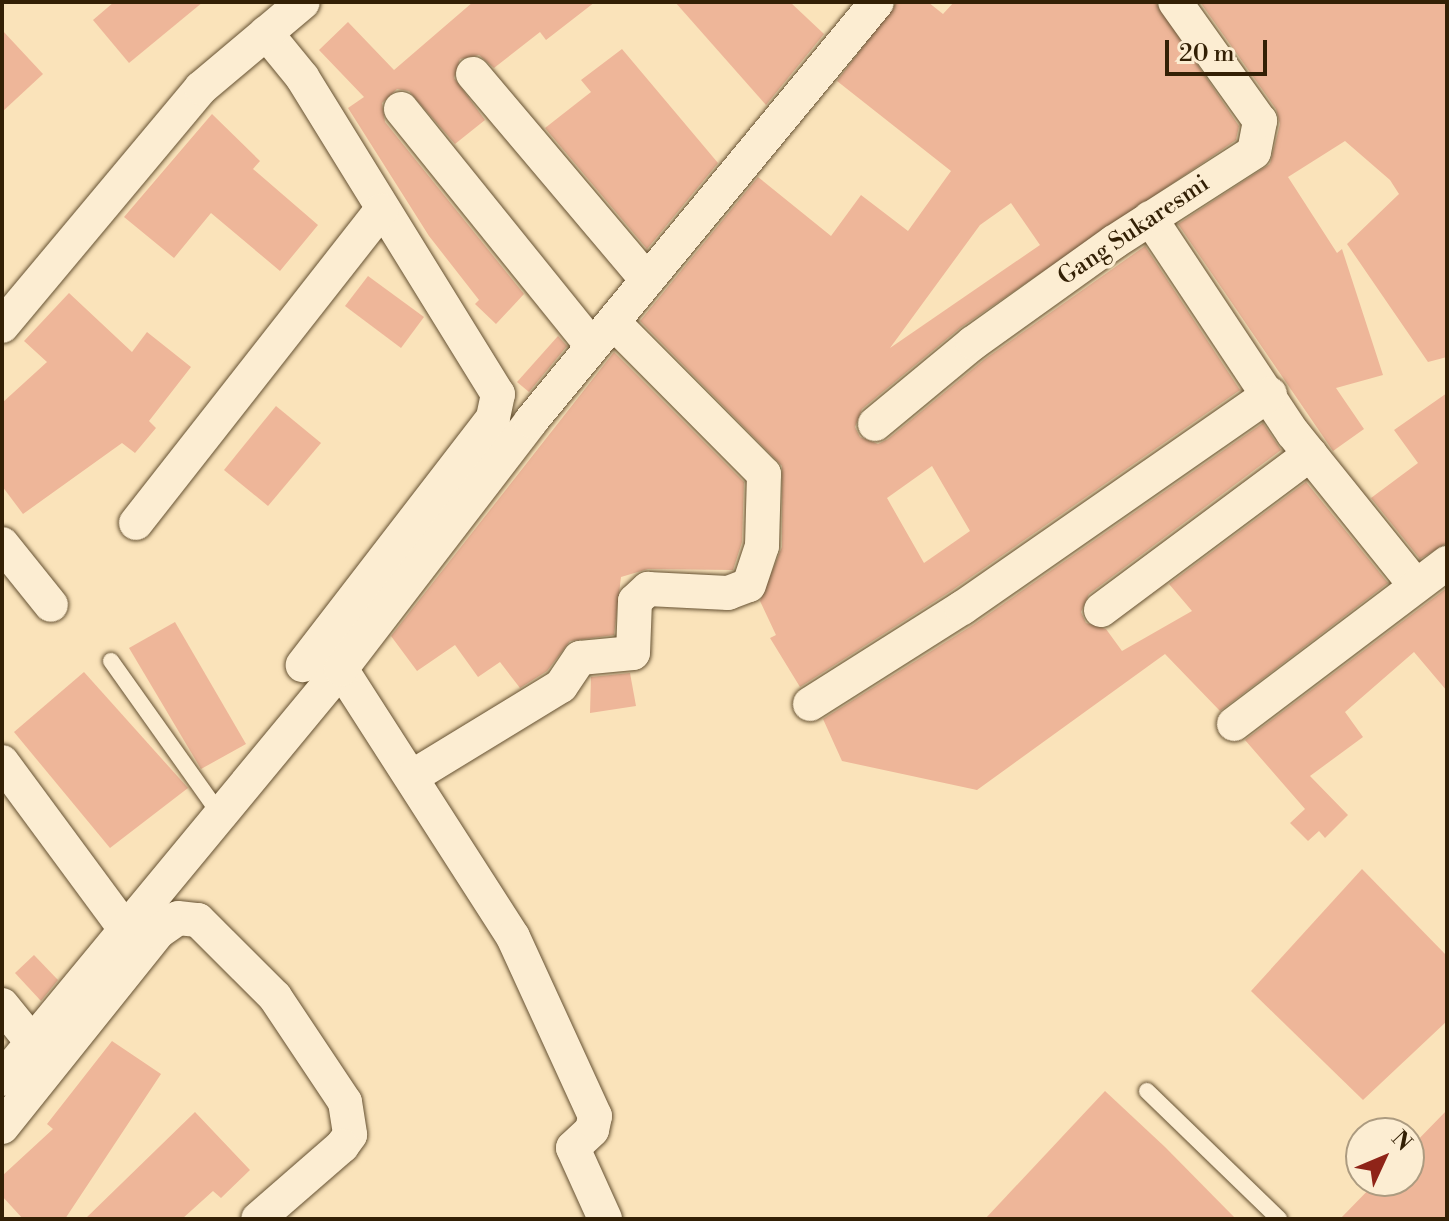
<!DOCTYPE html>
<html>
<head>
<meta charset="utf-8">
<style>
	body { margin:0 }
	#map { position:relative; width:1449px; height:1221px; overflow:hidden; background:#fae3ba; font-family:"Libre Bodoni",serif }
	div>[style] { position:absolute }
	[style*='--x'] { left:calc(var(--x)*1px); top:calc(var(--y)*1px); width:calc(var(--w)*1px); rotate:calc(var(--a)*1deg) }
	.building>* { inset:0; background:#eeb699 }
	.roads { filter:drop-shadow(0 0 2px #655132) drop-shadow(0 0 2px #655132) }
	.lane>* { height:16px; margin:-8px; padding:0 8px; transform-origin:8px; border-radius:8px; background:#fcedd2 }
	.street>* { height:34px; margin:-17px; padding:0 17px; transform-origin:17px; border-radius:17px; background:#fcedd2 }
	span { translate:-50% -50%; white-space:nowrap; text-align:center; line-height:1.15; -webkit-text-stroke:7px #fcedd2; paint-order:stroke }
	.street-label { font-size:24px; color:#332005 }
	.frame { position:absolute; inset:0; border:4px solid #332005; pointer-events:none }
	.north { position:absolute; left:1345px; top:1117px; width:80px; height:80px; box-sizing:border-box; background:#fcedd2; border:2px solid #ac9b80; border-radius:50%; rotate:46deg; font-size:22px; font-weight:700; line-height:32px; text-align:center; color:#332005 }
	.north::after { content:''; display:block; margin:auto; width:28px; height:36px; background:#8f2418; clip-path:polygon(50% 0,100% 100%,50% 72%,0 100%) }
	.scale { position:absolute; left:1165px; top:40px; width:102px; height:36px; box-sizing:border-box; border:4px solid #332005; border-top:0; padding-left:10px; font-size:24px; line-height:28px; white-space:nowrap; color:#332005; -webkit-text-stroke:6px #fcedd2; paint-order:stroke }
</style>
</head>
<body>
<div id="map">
	<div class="building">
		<div style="clip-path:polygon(114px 2px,203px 2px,129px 63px,93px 20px)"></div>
		<div style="clip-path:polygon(473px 2px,595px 2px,546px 40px,540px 32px,494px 68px,479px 55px,460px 59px,454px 78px,485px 120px,455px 144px,409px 91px,397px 89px,382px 103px,385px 122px,524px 294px,496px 324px,475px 304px,479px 300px,429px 236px,348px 108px,364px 97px,319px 50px,348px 22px,394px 70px)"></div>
		<div style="clip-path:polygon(675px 2px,790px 2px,824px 34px,766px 105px)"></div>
		<div style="clip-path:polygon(evenodd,897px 2px,928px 2px,943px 14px,954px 2px,1155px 2px,1239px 126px,1236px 140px,960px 328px,862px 409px,855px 427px,860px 437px,878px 444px,888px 439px,985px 359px,1145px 246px,1240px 390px,951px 591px,800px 687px,770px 638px,776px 635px,760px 601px,782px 547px,782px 466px,640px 321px,758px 177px,831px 236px,861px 195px,908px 231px,951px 171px,837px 81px,897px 2px,1011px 203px,1040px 245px,890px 348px,980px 225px,1011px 203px,897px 2px,932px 466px,970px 531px,924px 563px,887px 498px,932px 466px)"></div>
		<div style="clip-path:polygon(1200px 2px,1447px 2px,1447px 357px,1428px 362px,1347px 244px,1399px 194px,1390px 180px,1345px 141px,1288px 177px,1337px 253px,1342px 249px,1383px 375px,1336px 388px,1364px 429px,1333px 451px,1178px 224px,1270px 164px,1280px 124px,1276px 109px)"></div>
		<div style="clip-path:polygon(2px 30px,43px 74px,2px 112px)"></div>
		<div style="clip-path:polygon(622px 49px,718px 163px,647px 249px,545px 128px,591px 92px,581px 80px)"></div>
		<div style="clip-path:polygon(212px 114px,260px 161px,253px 169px,318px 225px,280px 271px,211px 213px,174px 258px,124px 217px)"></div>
		<div style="clip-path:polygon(368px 276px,424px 317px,401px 348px,345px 306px)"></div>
		<div style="clip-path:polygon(69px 293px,132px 352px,147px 332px,191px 367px,149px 421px,156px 428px,135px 453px,122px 443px,23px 514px,2px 486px,2px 403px,47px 362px,24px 341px)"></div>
		<div style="clip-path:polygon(558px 336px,567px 346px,529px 392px,517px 382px)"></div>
		<div style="clip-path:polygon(614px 352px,744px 482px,742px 542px,733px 570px,648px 569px,621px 577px,614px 635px,570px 641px,547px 671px,520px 688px,500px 662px,478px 677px,455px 645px,417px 671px,391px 636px)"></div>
		<div style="clip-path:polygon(1447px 393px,1447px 543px,1420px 559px,1371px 498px,1418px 463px,1394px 430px)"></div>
		<div style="clip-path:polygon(276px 406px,321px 443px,268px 506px,224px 470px)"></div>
		<div style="clip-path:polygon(1263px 423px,1281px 450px,1089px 594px,1081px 612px,1086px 623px,1106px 629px,1122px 651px,1192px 611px,1169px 584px,1306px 482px,1388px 583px,1220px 711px,1165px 654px,977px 790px,842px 761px,823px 719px,973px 625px)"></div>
		<div style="clip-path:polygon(1447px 588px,1447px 691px,1414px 652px,1345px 712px,1363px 737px,1310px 776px,1348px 815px,1325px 838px,1319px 831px,1308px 841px,1290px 823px,1305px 809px,1245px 740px)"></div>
		<div style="clip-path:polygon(175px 622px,246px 744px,201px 769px,129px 648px)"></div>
		<div style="clip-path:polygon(84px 672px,188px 788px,110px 848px,14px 732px)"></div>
		<div style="clip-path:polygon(630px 673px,636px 706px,590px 713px,591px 677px)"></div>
		<div style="clip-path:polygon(1362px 869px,1447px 956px,1447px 1021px,1363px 1100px,1251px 991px)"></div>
		<div style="clip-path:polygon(34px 955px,58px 980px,41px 1001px,15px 973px)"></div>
		<div style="clip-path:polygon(112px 1041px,161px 1074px,65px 1219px,23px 1219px,2px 1196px,2px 1176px,53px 1129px,47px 1124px)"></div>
		<div style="clip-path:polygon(1105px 1091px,1165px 1147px,1236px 1219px,985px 1219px)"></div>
		<div style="clip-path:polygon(1447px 1110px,1447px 1219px,1340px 1219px,1377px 1181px,1409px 1181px,1409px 1149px)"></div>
		<div style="clip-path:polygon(195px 1112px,250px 1170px,221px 1198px,213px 1191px,182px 1219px,85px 1219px)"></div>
	</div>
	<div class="roads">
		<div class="lane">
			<div style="--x:111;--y:661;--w:190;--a:54.6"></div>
			<div style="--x:1147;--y:1091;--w:184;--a:44.1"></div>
		</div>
		<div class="street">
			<div style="--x:266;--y:33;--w:57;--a:50.7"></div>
			<div style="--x:302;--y:77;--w:373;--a:58.3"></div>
			<div style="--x:498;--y:394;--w:25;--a:102"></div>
			<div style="--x:493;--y:418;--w:312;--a:127.6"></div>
			<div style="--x:473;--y:74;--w:270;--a:49.8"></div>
			<div style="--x:401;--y:109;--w:304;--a:51.1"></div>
			<div style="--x:1150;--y:218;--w:258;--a:56.4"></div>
			<div style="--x:1293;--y:433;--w:196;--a:51.2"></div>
			<div style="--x:2;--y:326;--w:310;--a:-50.1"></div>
			<div style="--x:201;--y:88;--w:133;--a:-40.1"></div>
			<div style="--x:875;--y:424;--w:127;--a:-39.6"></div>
			<div style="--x:973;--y:343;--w:173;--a:-35.6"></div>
			<div style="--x:1114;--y:242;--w:166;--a:-32.7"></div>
			<div style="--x:1254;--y:152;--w:32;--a:-79"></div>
			<div style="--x:1260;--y:121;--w:146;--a:-125.5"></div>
			<div style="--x:136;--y:523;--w:397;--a:-51.9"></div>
			<div style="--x:2;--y:544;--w:78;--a:51.2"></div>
			<div style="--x:1101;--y:610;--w:261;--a:-36.7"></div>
			<div style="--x:341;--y:669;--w:318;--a:57.3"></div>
			<div style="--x:513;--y:937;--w:197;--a:65.4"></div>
			<div style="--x:595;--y:1116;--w:14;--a:102"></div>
			<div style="--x:592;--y:1130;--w:26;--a:137"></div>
			<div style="--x:573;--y:1148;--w:78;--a:65.7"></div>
			<div style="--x:810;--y:704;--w:180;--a:-32.3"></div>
			<div style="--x:962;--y:608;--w:375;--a:-34.8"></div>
			<div style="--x:1234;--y:724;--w:267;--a:-37.1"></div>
			<div style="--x:2;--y:762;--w:209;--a:53.6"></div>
			<div style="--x:415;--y:775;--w:171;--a:-31.4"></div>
			<div style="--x:561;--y:686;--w:34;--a:-56"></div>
			<div style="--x:580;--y:658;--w:53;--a:-5.4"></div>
			<div style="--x:633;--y:653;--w:52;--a:-87.8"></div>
			<div style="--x:635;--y:601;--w:18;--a:-43"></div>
			<div style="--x:648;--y:589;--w:80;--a:2.9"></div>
			<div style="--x:728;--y:593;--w:22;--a:-21"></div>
			<div style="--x:749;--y:585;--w:41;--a:-71.6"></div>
			<div style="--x:762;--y:546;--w:72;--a:-88.4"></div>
			<div style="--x:764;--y:474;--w:214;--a:-134.8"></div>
			<div style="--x:2;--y:1005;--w:48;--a:51"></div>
			<div style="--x:2;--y:1079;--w:532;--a:-50.42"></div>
			<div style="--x:341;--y:669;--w:312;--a:-52.5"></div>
			<div style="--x:531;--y:421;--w:543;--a:-50.45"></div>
			<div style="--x:2;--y:1127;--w:250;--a:-51.3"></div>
			<div style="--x:158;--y:932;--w:24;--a:-35"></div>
			<div style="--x:178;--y:918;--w:20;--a:6"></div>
			<div style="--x:198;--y:920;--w:109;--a:45"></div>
			<div style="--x:275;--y:997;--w:126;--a:56.3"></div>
			<div style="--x:345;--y:1102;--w:33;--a:81"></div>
			<div style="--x:350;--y:1135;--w:14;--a:126"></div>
			<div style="--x:342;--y:1146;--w:111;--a:139"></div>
		</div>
	</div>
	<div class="street-label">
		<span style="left:1134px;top:231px;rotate:-34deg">Gang Sukaresmi</span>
	</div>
	<div class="frame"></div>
	<div class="north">N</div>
	<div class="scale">20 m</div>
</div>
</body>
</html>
